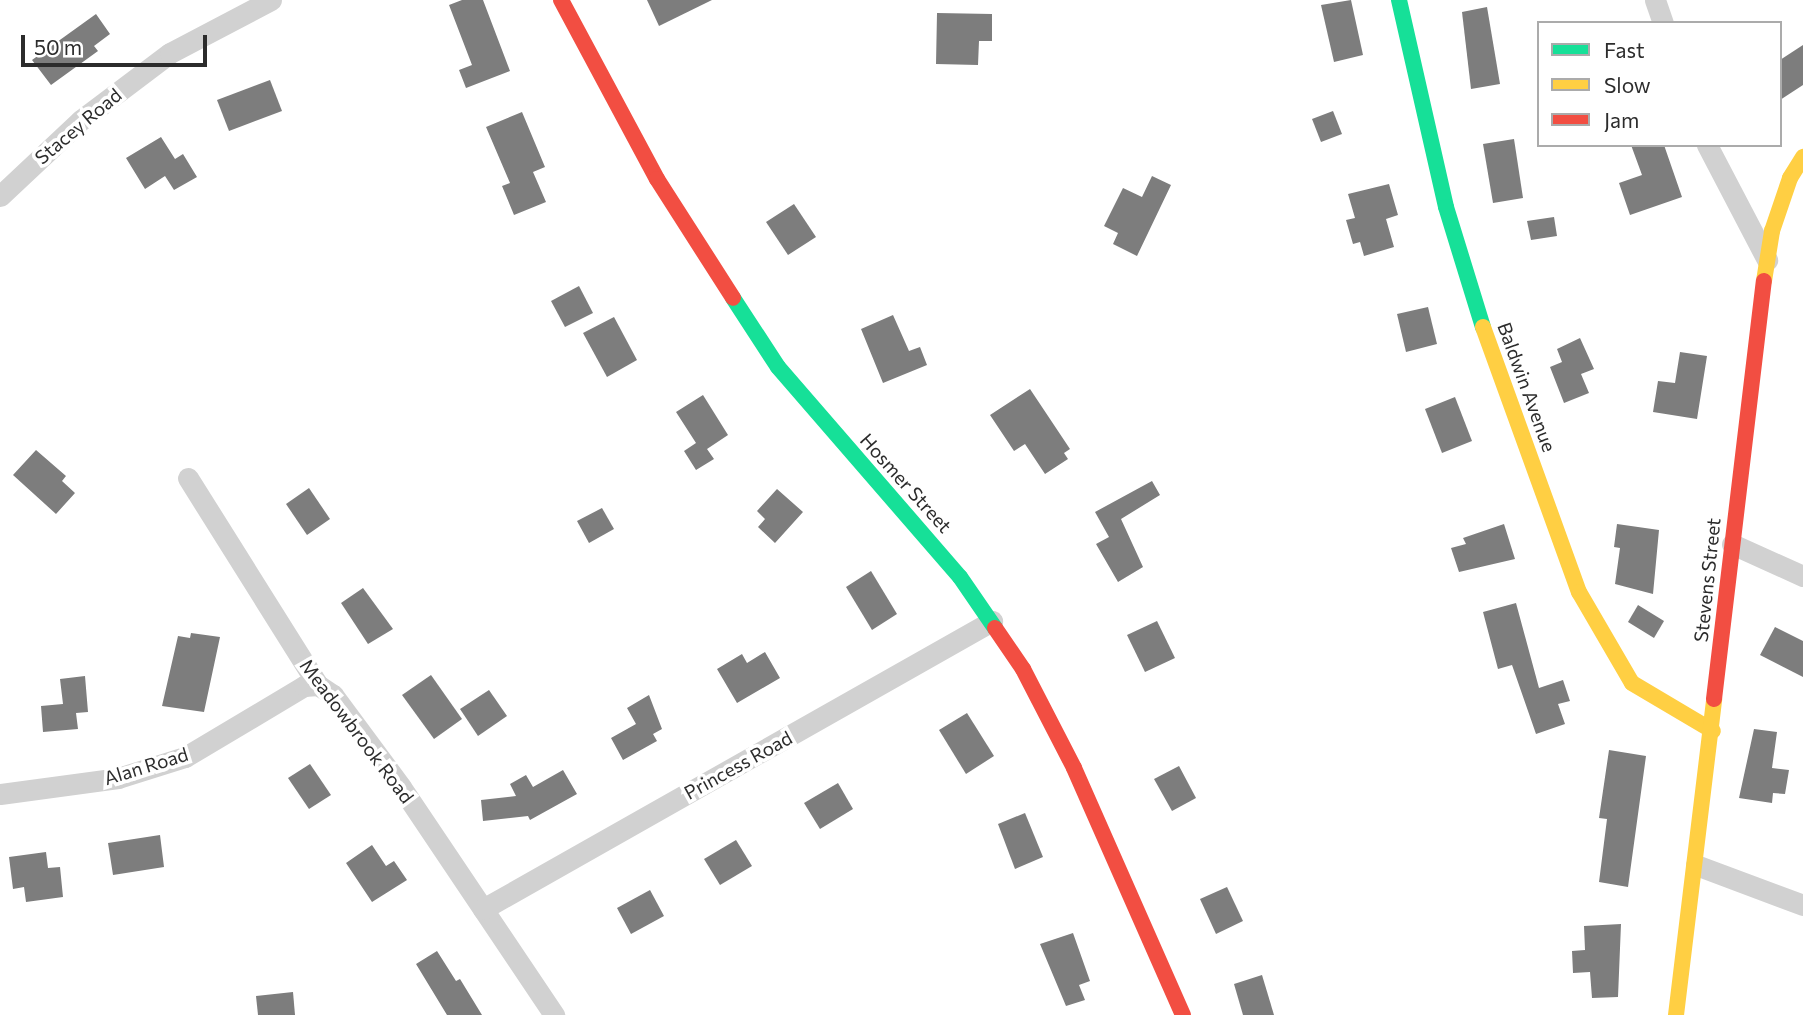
<!DOCTYPE html>
<html>
<head>
<meta charset="utf-8">
<style>
	body { margin:0 }
	#map { position:relative; width:1803px; height:1015px; overflow:hidden; background:#fff; font-family:Commissioner,sans-serif }
	div>[style] { position:absolute }
	[style*='--x'] { left:calc(var(--x)*1px); top:calc(var(--y)*1px); width:calc(var(--w)*1px); rotate:calc(var(--a)*1deg) }
	.building>* { inset:0; background:#7d7d7d }
	.street>* { height:21px; margin:-10.5px; padding:0 10.5px; transform-origin:10.5px; border-radius:10.5px; background:#d1d1d1 }
	.fast>* { height:16px; margin:-8px; padding:0 8px; transform-origin:8px; border-radius:8px; background:#16e098 }
	.slow>* { height:16px; margin:-8px; padding:0 8px; transform-origin:8px; border-radius:8px; background:#ffcf43 }
	.jam>* { height:16px; margin:-8px; padding:0 8px; transform-origin:8px; border-radius:8px; background:#f24e42 }
	span { translate:-50% -50%; white-space:nowrap; text-align:center; line-height:1.15; -webkit-text-stroke:7px #fff; paint-order:stroke }
	.street-label { font-size:19px; color:#2c2c2c }
	.legend { position:absolute; left:1537px; top:21px; width:245px; height:126px; box-sizing:border-box; background:#fff; border:2px solid #ababab; margin:0; padding:9px 12px; list-style:none; font-size:21px; color:#2c2c2c }
	.legend li { display:flex; align-items:center; gap:14px; height:35px }
	.legend b { width:35px; border:2px solid #ababab }
	.scale { position:absolute; left:21px; top:35px; width:186px; height:32px; box-sizing:border-box; border:4px solid #2c2c2c; border-top:0; padding-left:9px; font-size:21px; line-height:24px; white-space:nowrap; color:#2c2c2c; -webkit-text-stroke:5px #fff; paint-order:stroke }
</style>
</head>
<body>
<div id="map">
	<div class="building">
		<div style="clip-path:polygon(462px 0,483px 0,510px 71px,466px 88px,459px 70px,472px 65px,449px 5px)"></div>
		<div style="clip-path:polygon(647px 0,712px 0,659px 26px)"></div>
		<div style="clip-path:polygon(1351px 0,1363px 55px,1334px 62px,1321px 5px)"></div>
		<div style="clip-path:polygon(1487px 7px,1500px 84px,1471px 89px,1462px 12px)"></div>
		<div style="clip-path:polygon(937px 13px,992px 14px,992px 41px,979px 41px,978px 65px,936px 64px)"></div>
		<div style="clip-path:polygon(96px 14px,110px 34px,94px 46px,98px 51px,51px 85px,32px 60px)"></div>
		<div style="clip-path:polygon(1803px 45px,1803px 85px,1780px 100px,1780px 60px)"></div>
		<div style="clip-path:polygon(270px 80px,282px 111px,229px 131px,217px 100px)"></div>
		<div style="clip-path:polygon(1333px 111px,1342px 134px,1321px 142px,1312px 119px)"></div>
		<div style="clip-path:polygon(522px 112px,545px 167px,533px 172px,546px 202px,514px 215px,502px 186px,510px 183px,486px 127px)"></div>
		<div style="clip-path:polygon(161px 137px,175px 159px,183px 154px,197px 177px,174px 190px,165px 176px,145px 189px,126px 158px)"></div>
		<div style="clip-path:polygon(1514px 139px,1523px 198px,1493px 203px,1483px 144px)"></div>
		<div style="clip-path:polygon(1631px 145px,1664px 145px,1682px 197px,1630px 215px,1619px 183px,1642px 175px)"></div>
		<div style="clip-path:polygon(1152px 176px,1171px 185px,1137px 256px,1113px 244px,1118px 233px,1104px 226px,1123px 188px,1142px 197px)"></div>
		<div style="clip-path:polygon(1389px 184px,1398px 215px,1386px 219px,1394px 247px,1364px 256px,1360px 242px,1353px 244px,1346px 220px,1355px 218px,1348px 194px)"></div>
		<div style="clip-path:polygon(794px 204px,816px 237px,788px 255px,766px 222px)"></div>
		<div style="clip-path:polygon(1554px 217px,1557px 236px,1531px 240px,1527px 221px)"></div>
		<div style="clip-path:polygon(579px 286px,593px 313px,565px 327px,551px 301px)"></div>
		<div style="clip-path:polygon(1428px 307px,1437px 344px,1406px 352px,1397px 314px)"></div>
		<div style="clip-path:polygon(893px 315px,909px 351px,920px 347px,927px 365px,883px 383px,861px 329px)"></div>
		<div style="clip-path:polygon(614px 317px,637px 360px,607px 377px,583px 333px)"></div>
		<div style="clip-path:polygon(1580px 338px,1594px 369px,1581px 374px,1589px 393px,1564px 403px,1550px 367px,1562px 362px,1557px 349px)"></div>
		<div style="clip-path:polygon(1680px 352px,1707px 356px,1697px 419px,1653px 412px,1658px 381px,1675px 383px)"></div>
		<div style="clip-path:polygon(1030px 389px,1070px 449px,1064px 453px,1068px 459px,1045px 474px,1025px 444px,1014px 451px,990px 415px)"></div>
		<div style="clip-path:polygon(703px 395px,728px 435px,707px 449px,714px 459px,696px 470px,684px 451px,696px 443px,676px 412px)"></div>
		<div style="clip-path:polygon(1455px 397px,1472px 441px,1442px 453px,1425px 409px)"></div>
		<div style="clip-path:polygon(36px 450px,66px 476px,62px 481px,75px 493px,56px 514px,13px 475px)"></div>
		<div style="clip-path:polygon(1152px 481px,1160px 495px,1121px 519px,1143px 567px,1118px 582px,1096px 544px,1109px 537px,1095px 512px)"></div>
		<div style="clip-path:polygon(309px 488px,330px 519px,307px 535px,286px 504px)"></div>
		<div style="clip-path:polygon(777px 489px,803px 512px,775px 543px,758px 527px,765px 519px,757px 511px)"></div>
		<div style="clip-path:polygon(602px 508px,614px 529px,589px 543px,577px 521px)"></div>
		<div style="clip-path:polygon(1504px 524px,1515px 559px,1459px 572px,1451px 548px,1466px 544px,1463px 538px)"></div>
		<div style="clip-path:polygon(1617px 524px,1659px 530px,1653px 594px,1615px 584px,1620px 548px,1614px 547px)"></div>
		<div style="clip-path:polygon(871px 571px,897px 614px,872px 630px,846px 587px)"></div>
		<div style="clip-path:polygon(363px 588px,393px 629px,368px 644px,341px 603px)"></div>
		<div style="clip-path:polygon(1516px 603px,1539px 688px,1563px 680px,1570px 701px,1558px 704px,1565px 724px,1536px 734px,1512px 665px,1498px 669px,1483px 612px)"></div>
		<div style="clip-path:polygon(1638px 605px,1664px 621px,1654px 638px,1628px 622px)"></div>
		<div style="clip-path:polygon(1157px 621px,1175px 658px,1145px 672px,1127px 635px)"></div>
		<div style="clip-path:polygon(1775px 627px,1803px 641px,1803px 677px,1760px 655px)"></div>
		<div style="clip-path:polygon(191px 633px,220px 637px,204px 712px,162px 706px,178px 636px,190px 638px)"></div>
		<div style="clip-path:polygon(765px 652px,780px 678px,737px 703px,717px 669px,742px 654px,747px 663px)"></div>
		<div style="clip-path:polygon(431px 675px,462px 719px,434px 739px,402px 695px)"></div>
		<div style="clip-path:polygon(85px 676px,88px 712px,76px 713px,78px 729px,43px 732px,41px 706px,63px 704px,60px 679px)"></div>
		<div style="clip-path:polygon(489px 690px,507px 716px,478px 736px,460px 709px)"></div>
		<div style="clip-path:polygon(649px 695px,662px 729px,653px 734px,657px 741px,623px 760px,611px 738px,636px 724px,627px 708px)"></div>
		<div style="clip-path:polygon(967px 713px,994px 756px,966px 774px,939px 730px)"></div>
		<div style="clip-path:polygon(1754px 729px,1777px 732px,1772px 768px,1789px 770px,1785px 794px,1773px 793px,1772px 803px,1739px 798px)"></div>
		<div style="clip-path:polygon(1609px 750px,1646px 756px,1628px 887px,1599px 882px,1607px 819px,1599px 818px)"></div>
		<div style="clip-path:polygon(310px 764px,331px 795px,309px 809px,288px 778px)"></div>
		<div style="clip-path:polygon(1179px 766px,1196px 798px,1172px 811px,1154px 779px)"></div>
		<div style="clip-path:polygon(563px 770px,577px 794px,530px 820px,528px 816px,483px 821px,481px 800px,516px 796px,510px 784px,526px 775px,533px 787px)"></div>
		<div style="clip-path:polygon(838px 783px,853px 809px,820px 829px,804px 803px)"></div>
		<div style="clip-path:polygon(1025px 813px,1043px 857px,1015px 869px,998px 824px)"></div>
		<div style="clip-path:polygon(160px 835px,164px 867px,113px 875px,108px 843px)"></div>
		<div style="clip-path:polygon(736px 840px,752px 866px,720px 885px,704px 859px)"></div>
		<div style="clip-path:polygon(372px 845px,386px 866px,394px 861px,407px 880px,372px 902px,346px 863px)"></div>
		<div style="clip-path:polygon(46px 852px,48px 868px,60px 867px,63px 897px,26px 902px,24px 887px,13px 889px,9px 857px)"></div>
		<div style="clip-path:polygon(1227px 887px,1243px 921px,1216px 934px,1200px 899px)"></div>
		<div style="clip-path:polygon(650px 890px,664px 916px,631px 934px,617px 908px)"></div>
		<div style="clip-path:polygon(1621px 924px,1618px 997px,1592px 998px,1590px 972px,1573px 973px,1572px 951px,1585px 950px,1584px 926px)"></div>
		<div style="clip-path:polygon(1073px 933px,1090px 981px,1079px 985px,1085px 1000px,1066px 1006px,1040px 944px)"></div>
		<div style="clip-path:polygon(437px 951px,456px 981px,460px 979px,482px 1015px,447px 1015px,416px 964px)"></div>
		<div style="clip-path:polygon(1262px 975px,1274px 1015px,1243px 1015px,1234px 984px)"></div>
		<div style="clip-path:polygon(293px 992px,295px 1015px,258px 1015px,256px 996px)"></div>
	</div>
	<div class="street">
		<div style="--x:1655;--y:0;--w:24;--a:71"></div>
		<div style="--x:1707;--y:145;--w:130;--a:62.4"></div>
		<div style="--x:0;--y:196;--w:111;--a:-43.2"></div>
		<div style="--x:81;--y:120;--w:111;--a:-37"></div>
		<div style="--x:170;--y:53;--w:114;--a:-27.7"></div>
		<div style="--x:188;--y:478;--w:244;--a:57.9"></div>
		<div style="--x:318;--y:685;--w:18;--a:34"></div>
		<div style="--x:333;--y:695;--w:114;--a:53.5"></div>
		<div style="--x:401;--y:787;--w:275;--a:56.1"></div>
		<div style="--x:1732;--y:544;--w:78;--a:24.3"></div>
		<div style="--x:0;--y:794;--w:119;--a:-7.7"></div>
		<div style="--x:118;--y:778;--w:70;--a:-17.4"></div>
		<div style="--x:185;--y:757;--w:139;--a:-30.8"></div>
		<div style="--x:304;--y:686;--w:14;--a:-4"></div>
		<div style="--x:1696;--y:865;--w:114;--a:20.5"></div>
		<div style="--x:483;--y:909;--w:585;--a:-29.5"></div>
	</div>
	<div class="fast">
		<div style="--x:1399;--y:0;--w:212;--a:77.2"></div>
		<div style="--x:1446;--y:207;--w:126;--a:72.9"></div>
		<div style="--x:733;--y:298;--w:82;--a:56.9"></div>
		<div style="--x:778;--y:367;--w:278;--a:49.1"></div>
		<div style="--x:960;--y:577;--w:62;--a:55.5"></div>
	</div>
	<div class="slow">
		<div style="--x:1764;--y:281;--w:51;--a:-80.9"></div>
		<div style="--x:1772;--y:231;--w:56;--a:-71.2"></div>
		<div style="--x:1790;--y:178;--w:25;--a:-58"></div>
		<div style="--x:1483;--y:327;--w:282;--a:70.1"></div>
		<div style="--x:1579;--y:592;--w:105;--a:59.8"></div>
		<div style="--x:1632;--y:683;--w:94;--a:30.7"></div>
		<div style="--x:1676;--y:1015;--w:318;--a:-83.1"></div>
	</div>
	<div class="jam">
		<div style="--x:561;--y:0;--w:203;--a:61.8"></div>
		<div style="--x:657;--y:179;--w:141;--a:57.4"></div>
		<div style="--x:995;--y:628;--w:50;--a:55.7"></div>
		<div style="--x:1023;--y:669;--w:111;--a:62.7"></div>
		<div style="--x:1074;--y:768;--w:270;--a:66.2"></div>
		<div style="--x:1714;--y:699;--w:421;--a:-83.2"></div>
	</div>
	<div class="street-label">
		<span style="left:78px;top:126px;rotate:-40deg">Stacey Road</span>
		<span style="left:1527px;top:387px;rotate:70deg">Baldwin Avenue</span>
		<span style="left:906px;top:483px;rotate:48deg">Hosmer Street</span>
		<span style="left:1707px;top:580px;rotate:-84deg">Stevens Street</span>
		<span style="left:357px;top:731px;rotate:53deg">Meadowbrook Road</span>
		<span style="left:738px;top:765px;rotate:-29deg">Princess Road</span>
		<span style="left:146px;top:766px;rotate:-17deg">Alan Road</span>
	</div>
	<ul class="legend">
	<li><b style="height:9px;background:#16e098"></b>Fast</li>
	<li><b style="height:9px;background:#ffcf43"></b>Slow</li>
	<li><b style="height:9px;background:#f24e42"></b>Jam</li>
	</ul>
	<div class="scale">50 m</div>
</div>
</body>
</html>
